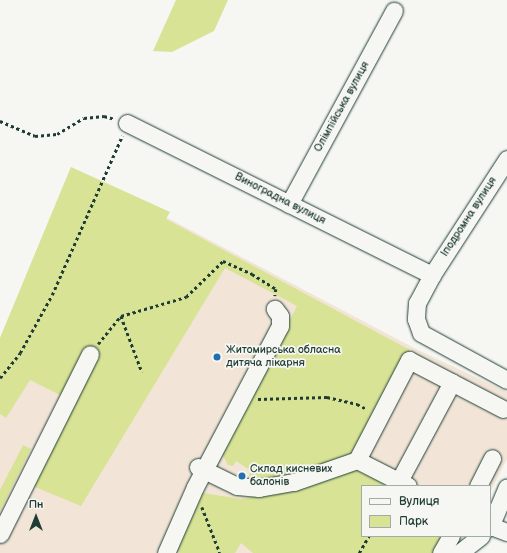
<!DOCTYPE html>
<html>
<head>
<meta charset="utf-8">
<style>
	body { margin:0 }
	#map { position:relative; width:507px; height:553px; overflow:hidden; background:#f6f6f2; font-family:"Balsamiq Sans",sans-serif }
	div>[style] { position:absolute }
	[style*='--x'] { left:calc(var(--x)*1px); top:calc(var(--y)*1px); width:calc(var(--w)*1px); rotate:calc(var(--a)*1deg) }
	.built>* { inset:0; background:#f2e5d7 }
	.green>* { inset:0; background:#d8e396 }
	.path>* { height:2.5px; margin-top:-1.25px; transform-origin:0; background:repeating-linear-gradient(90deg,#1f3d34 0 3px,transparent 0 6px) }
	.roads { filter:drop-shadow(0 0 1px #1f3d34) drop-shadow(0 0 1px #1f3d34) }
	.minor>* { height:17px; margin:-8.5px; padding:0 8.5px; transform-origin:8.5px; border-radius:8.5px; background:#f6f6f2 }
	.dots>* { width:11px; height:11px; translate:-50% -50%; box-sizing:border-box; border:2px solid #f6f6f2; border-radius:50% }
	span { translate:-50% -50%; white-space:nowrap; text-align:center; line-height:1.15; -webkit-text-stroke:3.5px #f6f6f2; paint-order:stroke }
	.street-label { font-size:11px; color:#1f3d34 }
	.poi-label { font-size:11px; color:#1f3d34 }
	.left { translate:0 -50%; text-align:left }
	.legend { position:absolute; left:361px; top:485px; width:130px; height:52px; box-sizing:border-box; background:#f6f6f2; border:1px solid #a0aca6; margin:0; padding:5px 7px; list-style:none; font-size:12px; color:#1f3d34 }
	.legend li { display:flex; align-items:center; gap:8px; height:20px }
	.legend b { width:20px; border:1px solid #a0aca6 }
	.north { position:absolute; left:16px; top:497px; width:40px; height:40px; -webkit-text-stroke:3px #f6f6f2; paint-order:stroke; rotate:0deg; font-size:11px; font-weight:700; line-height:16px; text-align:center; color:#1f3d34 }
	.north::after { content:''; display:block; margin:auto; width:14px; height:18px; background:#1f3d34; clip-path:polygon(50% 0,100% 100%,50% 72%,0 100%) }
</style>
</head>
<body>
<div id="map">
	<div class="built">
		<div style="clip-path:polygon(71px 167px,416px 349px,507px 392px,507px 459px,490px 493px,490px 486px,362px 486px,362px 536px,464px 536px,449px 553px,0 553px,0 338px)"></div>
	</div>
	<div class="green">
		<div style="clip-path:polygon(176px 0,228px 0,214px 31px,172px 52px,153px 51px)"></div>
		<div style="clip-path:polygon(71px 167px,170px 212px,166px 219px,410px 350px,356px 453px,286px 478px,260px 480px,249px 475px,251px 471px,236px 461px,233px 466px,228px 465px,222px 454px,297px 306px,225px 268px,81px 506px,30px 485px,72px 401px,30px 380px,6px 418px,0 414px,0 338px)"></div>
		<div style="clip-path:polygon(23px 445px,31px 449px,0 511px,0 490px)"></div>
		<div style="clip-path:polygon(354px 469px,388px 486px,362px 486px,362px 536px,444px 536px,435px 553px,253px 553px,241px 543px,235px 553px,180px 553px,174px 547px,203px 493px,241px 499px,303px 487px)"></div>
	</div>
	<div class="path">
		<div style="--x:0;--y:121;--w:38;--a:23"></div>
		<div style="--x:35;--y:136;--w:22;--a:-5"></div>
		<div style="--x:57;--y:134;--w:31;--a:-31"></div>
		<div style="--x:84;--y:118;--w:20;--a:-6"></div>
		<div style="--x:104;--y:116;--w:11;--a:15"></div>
		<div style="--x:121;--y:316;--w:60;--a:69.4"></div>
		<div style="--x:98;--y:344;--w:36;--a:-51"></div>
		<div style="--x:121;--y:316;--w:68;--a:-16.3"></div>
		<div style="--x:186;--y:297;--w:52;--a:-44.2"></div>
		<div style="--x:223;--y:261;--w:32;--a:24"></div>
		<div style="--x:252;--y:274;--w:28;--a:32"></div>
		<div style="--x:276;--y:289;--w:7;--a:98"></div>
		<div style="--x:0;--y:378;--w:32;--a:-51"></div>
		<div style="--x:20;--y:353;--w:66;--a:-61.1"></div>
		<div style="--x:52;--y:295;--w:174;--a:-66.2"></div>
		<div style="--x:258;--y:399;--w:69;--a:-1.7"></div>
		<div style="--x:327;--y:397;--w:31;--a:13"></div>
		<div style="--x:357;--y:404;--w:11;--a:27"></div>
		<div style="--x:202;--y:507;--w:49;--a:68.6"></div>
		<div style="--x:359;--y:553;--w:20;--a:-60"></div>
	</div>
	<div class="roads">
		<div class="minor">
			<div style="--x:127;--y:123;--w:341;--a:26.5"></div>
			<div style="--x:507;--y:159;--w:138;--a:122.9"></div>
			<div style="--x:432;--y:275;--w:32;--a:118"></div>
			<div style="--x:417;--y:303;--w:16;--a:94"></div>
			<div style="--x:416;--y:319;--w:15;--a:70"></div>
			<div style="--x:421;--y:333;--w:98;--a:28.7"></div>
			<div style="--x:289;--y:204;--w:220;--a:-61.5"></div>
			<div style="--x:357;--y:460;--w:57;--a:27"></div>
			<div style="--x:198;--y:467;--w:43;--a:26"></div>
			<div style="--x:237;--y:486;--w:22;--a:5"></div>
			<div style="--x:259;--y:488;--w:36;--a:-10"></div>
			<div style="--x:294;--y:482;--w:67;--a:-19.2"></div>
			<div style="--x:357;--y:460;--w:113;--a:-62.5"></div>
			<div style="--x:409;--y:360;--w:106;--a:27.5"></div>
			<div style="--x:399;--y:481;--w:112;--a:-61.8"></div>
			<div style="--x:478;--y:486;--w:31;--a:-63"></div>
			<div style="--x:491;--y:526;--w:17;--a:21"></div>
			<div style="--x:490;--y:527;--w:43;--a:-67"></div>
			<div style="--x:0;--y:534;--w:201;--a:-63.4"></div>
			<div style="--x:166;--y:553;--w:72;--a:-66.3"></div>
			<div style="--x:195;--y:487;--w:182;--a:-62.2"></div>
			<div style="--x:280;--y:326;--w:10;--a:-90"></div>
			<div style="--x:280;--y:316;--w:9;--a:-126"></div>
			<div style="--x:441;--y:553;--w:20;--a:-60"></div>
			<div style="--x:459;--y:553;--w:28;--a:-38"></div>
		</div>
	</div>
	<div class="dots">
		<div style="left:217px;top:357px;background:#1f6fb2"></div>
		<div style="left:242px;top:476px;background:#1f6fb2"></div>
	</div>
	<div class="street-label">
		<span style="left:342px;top:107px;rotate:-61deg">Олімпійська вулиця</span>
		<span style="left:280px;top:199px;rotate:27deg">Виноградна вулиця</span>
		<span style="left:469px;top:217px;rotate:-57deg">Іподромна вулиця</span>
	</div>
	<div class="poi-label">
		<span class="left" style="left:226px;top:357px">Житомирська обласна<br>дитяча лікарня</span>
		<span class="left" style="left:250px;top:476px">Склад кисневих<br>балонів</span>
	</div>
	<ul class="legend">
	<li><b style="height:5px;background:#f6f6f2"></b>Вулиця</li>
	<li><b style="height:11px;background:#d8e396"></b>Парк</li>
	</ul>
	<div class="north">Пн</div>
</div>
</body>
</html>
